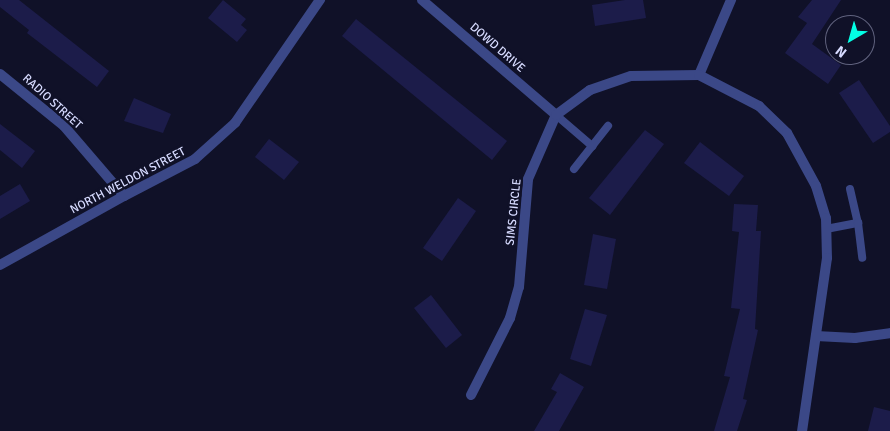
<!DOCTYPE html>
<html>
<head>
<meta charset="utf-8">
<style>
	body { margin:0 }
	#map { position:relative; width:890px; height:431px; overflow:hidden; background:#101128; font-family:Signika,sans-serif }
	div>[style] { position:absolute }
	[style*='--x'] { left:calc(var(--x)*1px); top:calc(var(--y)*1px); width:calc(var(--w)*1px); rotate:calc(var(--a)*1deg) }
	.building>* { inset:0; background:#1c1c4a }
	.service>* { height:8px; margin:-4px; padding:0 4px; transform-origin:4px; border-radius:4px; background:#3b4887 }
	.minor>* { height:10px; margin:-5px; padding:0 5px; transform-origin:5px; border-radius:5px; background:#3b4887 }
	.tertiary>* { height:10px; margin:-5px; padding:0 5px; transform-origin:5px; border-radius:5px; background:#3b4887 }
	span { translate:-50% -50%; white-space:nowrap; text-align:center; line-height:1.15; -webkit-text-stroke:5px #101128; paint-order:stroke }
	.street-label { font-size:12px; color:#d7dbff }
	.north { position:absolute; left:825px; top:15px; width:50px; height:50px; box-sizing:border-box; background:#101128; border:1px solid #60627e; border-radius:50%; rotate:218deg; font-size:14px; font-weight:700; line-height:20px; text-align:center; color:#d7dbff }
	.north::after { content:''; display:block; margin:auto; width:18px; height:22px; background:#03ffe5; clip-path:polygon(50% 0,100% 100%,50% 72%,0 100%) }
</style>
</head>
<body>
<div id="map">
	<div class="building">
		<div style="clip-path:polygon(0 0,19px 0,109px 71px,97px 87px,27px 33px,29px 30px,0 7px)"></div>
		<div style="clip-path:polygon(223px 0,246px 19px,241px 25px,247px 30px,237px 42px,208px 18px)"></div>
		<div style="clip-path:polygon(625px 0,643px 0,646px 18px,595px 26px,592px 5px)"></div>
		<div style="clip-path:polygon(812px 0,841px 0,812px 44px,841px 65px,828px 84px,785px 53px,807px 23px,798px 17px)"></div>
		<div style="clip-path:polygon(356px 19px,507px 141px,492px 160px,342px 36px)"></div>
		<div style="clip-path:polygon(859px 80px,890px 126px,890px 132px,873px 143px,839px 93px)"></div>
		<div style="clip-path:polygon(134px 98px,171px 114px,163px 133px,124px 121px)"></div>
		<div style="clip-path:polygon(0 124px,35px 151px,22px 168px,0 150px)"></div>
		<div style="clip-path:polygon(645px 130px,664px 144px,610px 215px,589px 198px)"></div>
		<div style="clip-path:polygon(269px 139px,299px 162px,284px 180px,255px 157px)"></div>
		<div style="clip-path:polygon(700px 142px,744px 176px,729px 196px,684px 163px)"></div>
		<div style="clip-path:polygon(20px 184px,30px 201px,0 219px,0 196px)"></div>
		<div style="clip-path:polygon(458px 198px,476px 211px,442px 261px,423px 248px)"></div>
		<div style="clip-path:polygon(734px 204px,758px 205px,756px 231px,761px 231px,755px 329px,758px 330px,743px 399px,747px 400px,737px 431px,714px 431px,730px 377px,724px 376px,740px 309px,731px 308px,739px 232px,732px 231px)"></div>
		<div style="clip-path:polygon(593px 234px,616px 239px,607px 289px,584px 285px)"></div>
		<div style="clip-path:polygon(431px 295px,462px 335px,446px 348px,414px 308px)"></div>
		<div style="clip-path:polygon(585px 309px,607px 315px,591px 366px,570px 359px)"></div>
		<div style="clip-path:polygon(560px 373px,584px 387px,559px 431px,534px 431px,557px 392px,551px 389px)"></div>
		<div style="clip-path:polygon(874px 407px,890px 411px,890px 431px,868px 431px)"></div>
	</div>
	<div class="service">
		<div style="--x:556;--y:115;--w:48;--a:40.7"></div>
		<div style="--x:574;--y:169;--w:55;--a:-51.7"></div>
		<div style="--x:850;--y:189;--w:35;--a:77"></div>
		<div style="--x:826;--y:229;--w:33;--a:-11"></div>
		<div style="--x:858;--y:223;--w:35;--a:83"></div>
	</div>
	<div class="minor">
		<div style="--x:422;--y:0;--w:177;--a:40.6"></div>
		<div style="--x:699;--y:75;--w:82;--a:-66.9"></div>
		<div style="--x:0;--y:265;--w:142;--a:-29.1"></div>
		<div style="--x:816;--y:336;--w:39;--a:3"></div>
		<div style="--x:855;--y:338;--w:35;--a:-8"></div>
		<div style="--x:471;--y:395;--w:86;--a:-63.1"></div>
		<div style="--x:510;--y:318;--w:32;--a:-74"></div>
		<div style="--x:519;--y:287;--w:108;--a:-85.2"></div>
		<div style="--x:528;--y:179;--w:70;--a:-66.4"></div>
		<div style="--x:556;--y:115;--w:42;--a:-36.3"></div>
		<div style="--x:590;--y:90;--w:43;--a:-18.9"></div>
		<div style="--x:631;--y:76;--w:68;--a:-0.8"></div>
		<div style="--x:699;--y:75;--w:68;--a:27.3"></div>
		<div style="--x:759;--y:106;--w:39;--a:44"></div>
		<div style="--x:787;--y:133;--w:60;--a:61.3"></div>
		<div style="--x:816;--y:186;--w:34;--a:73"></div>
		<div style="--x:826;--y:218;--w:40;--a:88.6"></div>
		<div style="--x:827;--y:258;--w:175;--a:98.2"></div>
	</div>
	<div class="tertiary">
		<div style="--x:0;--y:74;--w:82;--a:39.1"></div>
		<div style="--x:64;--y:126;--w:92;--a:49.4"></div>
		<div style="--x:124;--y:196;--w:80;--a:-27.5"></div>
		<div style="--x:195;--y:159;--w:54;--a:-42"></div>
		<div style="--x:235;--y:123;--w:150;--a:-55.4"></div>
	</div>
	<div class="street-label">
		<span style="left:497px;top:48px;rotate:41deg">DOWD DRIVE</span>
		<span style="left:52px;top:102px;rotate:42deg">RADIO STREET</span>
		<span style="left:128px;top:181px;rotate:-28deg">NORTH WELDON STREET</span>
		<span style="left:514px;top:212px;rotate:-84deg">SIMS CIRCLE</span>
	</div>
	<div class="north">N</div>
</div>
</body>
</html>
